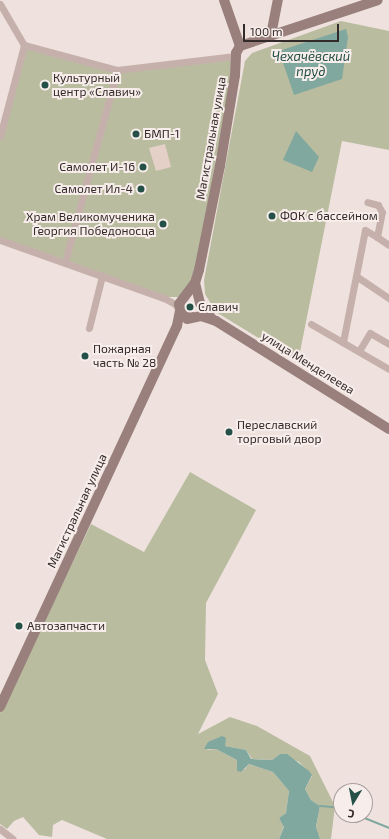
<!DOCTYPE html>
<html>
<head>
<meta charset="utf-8">
<style>
	body { margin:0 }
	#map { position:relative; width:389px; height:839px; overflow:hidden; background:#efe2de; font-family:"Exo 2",sans-serif }
	div>[style] { position:absolute }
	[style*='--x'] { left:calc(var(--x)*1px); top:calc(var(--y)*1px); width:calc(var(--w)*1px); rotate:calc(var(--a)*1deg) }
	.green>* { inset:0; background:#babca0 }
	.plaza>* { inset:0; background:#e5d0c7 }
	.water>* { inset:0; background:#80a89f }
	.stream>* { height:2px; margin:-1px; padding:0 1px; transform-origin:1px; border-radius:1px; background:#80a89f }
	.street>* { height:7px; margin:-3.5px; padding:0 3.5px; transform-origin:3.5px; border-radius:3.5px; background:#c6b0ab }
	.secondary>* { height:10px; margin:-5px; padding:0 5px; transform-origin:5px; border-radius:5px; background:#99807d }
	.dots>* { width:11px; height:11px; translate:-50% -50%; box-sizing:border-box; border:2px solid #f7edea; border-radius:50% }
	span { translate:-50% -50%; white-space:nowrap; text-align:center; line-height:1.15; -webkit-text-stroke:4px #f7edea; paint-order:stroke }
	.poi-label { font-size:12px; color:#342a29 }
	.left { translate:0 -50%; text-align:left }
	.right { translate:-100% -50%; text-align:right }
	.street-label { font-size:12px; color:#342a29 }
	.water-label { font-size:13px; color:#245048; font-style:italic }
	.north { position:absolute; left:333px; top:783px; width:40px; height:40px; box-sizing:border-box; background:#f7edea; border:1px solid #a99f9d; border-radius:50%; rotate:190deg; font-size:11px; font-weight:700; line-height:16px; text-align:center; color:#342a29 }
	.north::after { content:''; display:block; margin:auto; width:14px; height:18px; background:#245048; clip-path:polygon(50% 0,100% 100%,50% 72%,0 100%) }
	.scale { position:absolute; left:243px; top:24px; width:96px; height:18px; box-sizing:border-box; border:2px solid #342a29; border-top:0; padding-left:5px; font-size:12px; line-height:14px; white-space:nowrap; color:#342a29; -webkit-text-stroke:3px #f7edea; paint-order:stroke }
</style>
</head>
<body>
<div id="map">
	<div class="green">
		<div style="clip-path:polygon(341px 21px,389px 31px,389px 150px,342px 141px,298px 362px,216px 312px,205px 294px,204px 280px,245px 61px,252px 53px)"></div>
		<div style="clip-path:polygon(24px 45px,117px 70px,235px 57px,194px 281px,182px 297px,165px 297px,0 240px,0 136px)"></div>
		<div style="clip-path:polygon(190px 472px,256px 510px,206px 603px,205px 660px,218px 694px,198px 734px,230px 717px,257px 726px,310px 756px,335px 806px,331px 839px,320px 839px,316px 828px,320px 806px,311px 800px,305px 789px,312px 776px,299px 762px,280px 754px,272px 760px,252px 759px,246px 750px,225px 746px,225px 744px,206px 750px,216px 749px,237px 760px,237px 771px,245px 769px,249px 764px,273px 772px,289px 791px,286px 813px,279px 818px,284px 826px,279px 839px,107px 839px,62px 820px,53px 825px,52px 837px,39px 835px,23px 817px,14px 821px,7px 829px,0 824px,0 713px,91px 524px,144px 552px)"></div>
	</div>
	<div class="plaza">
		<div style="clip-path:polygon(165px 144px,171px 167px,156px 171px,149px 148px)"></div>
	</div>
	<div class="water">
		<div style="clip-path:polygon(346px 29px,348px 37px,342px 79px,294px 95px,279px 51px)"></div>
		<div style="clip-path:polygon(296px 131px,319px 157px,312px 172px,283px 160px)"></div>
		<div style="clip-path:polygon(222px 736px,226px 738px,225px 746px,246px 750px,251px 759px,272px 760px,280px 754px,287px 754px,309px 771px,312px 775px,305px 789px,311px 800px,320px 806px,316px 827px,320px 839px,279px 839px,284px 827px,279px 818px,286px 813px,289px 791px,273px 772px,249px 764px,241px 772px,237px 771px,237px 760px,216px 749px,204px 749px,208px 742px)"></div>
	</div>
	<div class="stream">
		<div style="--x:320;--y:806;--w:21;--a:5"></div>
		<div style="--x:357;--y:815;--w:35;--a:22"></div>
	</div>
	<div class="street">
		<div style="--x:0;--y:4;--w:48;--a:59.7"></div>
		<div style="--x:0;--y:136;--w:94;--a:-75.2"></div>
		<div style="--x:24;--y:45;--w:96;--a:15"></div>
		<div style="--x:117;--y:70;--w:119;--a:-6.8"></div>
		<div style="--x:377;--y:237;--w:14;--a:34"></div>
		<div style="--x:0;--y:240;--w:174;--a:19.5"></div>
		<div style="--x:164;--y:298;--w:13;--a:29"></div>
		<div style="--x:175;--y:304;--w:7;--a:56"></div>
		<div style="--x:65;--y:262;--w:199;--a:-74.8"></div>
		<div style="--x:356;--y:276;--w:40;--a:34"></div>
		<div style="--x:311;--y:324;--w:90;--a:30"></div>
		<div style="--x:89;--y:328;--w:54;--a:-76"></div>
		<div style="--x:343;--y:342;--w:114;--a:-78.9"></div>
		<div style="--x:365;--y:230;--w:14;--a:30"></div>
		<div style="--x:377;--y:237;--w:25;--a:-79"></div>
		<div style="--x:382;--y:212;--w:8;--a:-120"></div>
		<div style="--x:378;--y:205;--w:11;--a:-165"></div>
		<div style="--x:359;--y:351;--w:21;--a:-59"></div>
		<div style="--x:370;--y:333;--w:22;--a:30"></div>
		<div style="--x:0;--y:829;--w:16;--a:38"></div>
	</div>
	<div class="secondary">
		<div style="--x:224;--y:0;--w:49;--a:70.8"></div>
		<div style="--x:271;--y:35;--w:36;--a:-79"></div>
		<div style="--x:240;--y:46;--w:145;--a:-18.4"></div>
		<div style="--x:195;--y:283;--w:21;--a:76"></div>
		<div style="--x:200;--y:303;--w:21;--a:53"></div>
		<div style="--x:192;--y:317;--w:10;--a:-163"></div>
		<div style="--x:182;--y:314;--w:10;--a:-107"></div>
		<div style="--x:179;--y:304;--w:26;--a:-53"></div>
		<div style="--x:195;--y:283;--w:14;--a:-73"></div>
		<div style="--x:199;--y:270;--w:106;--a:-78.6"></div>
		<div style="--x:220;--y:166;--w:92;--a:-80.6"></div>
		<div style="--x:235;--y:75;--w:22;--a:-87"></div>
		<div style="--x:236;--y:53;--w:8;--a:-60"></div>
		<div style="--x:187;--y:319;--w:14;--a:-12"></div>
		<div style="--x:201;--y:316;--w:16;--a:18"></div>
		<div style="--x:216;--y:321;--w:204;--a:32"></div>
		<div style="--x:0;--y:707;--w:420;--a:-65.1"></div>
		<div style="--x:177;--y:326;--w:15;--a:-79"></div>
	</div>
	<div class="dots">
		<div style="left:45px;top:85px;background:#245048"></div>
		<div style="left:136px;top:134px;background:#245048"></div>
		<div style="left:143px;top:167px;background:#245048"></div>
		<div style="left:141px;top:189px;background:#245048"></div>
		<div style="left:272px;top:216px;background:#245048"></div>
		<div style="left:163px;top:224px;background:#245048"></div>
		<div style="left:190px;top:307px;background:#245048"></div>
		<div style="left:85px;top:356px;background:#245048"></div>
		<div style="left:229px;top:432px;background:#245048"></div>
		<div style="left:19px;top:626px;background:#245048"></div>
	</div>
	<div class="poi-label">
		<span class="left" style="left:53px;top:85px">Культурный<br>центр «Славич»</span>
		<span class="left" style="left:144px;top:134px">БМП-1</span>
		<span class="right" style="left:135px;top:167px">Самолет И-16</span>
		<span class="right" style="left:133px;top:189px">Самолет Ил-4</span>
		<span class="left" style="left:280px;top:216px">ФОК с бассейном</span>
		<span class="right" style="left:155px;top:224px">Храм Великомученика<br>Георгия Победоносца</span>
		<span class="left" style="left:198px;top:307px">Славич</span>
		<span class="left" style="left:93px;top:356px">Пожарная<br>часть № 28</span>
		<span class="left" style="left:237px;top:432px">Переславский<br>торговый двор</span>
		<span class="left" style="left:27px;top:626px">Автозапчасти</span>
	</div>
	<div class="street-label">
		<span style="left:211px;top:138px;rotate:-80deg">Магистральная улица</span>
		<span style="left:308px;top:363px;rotate:32deg">улица Менделеева</span>
		<span style="left:77px;top:511px;rotate:-65deg">Магистральная улица</span>
	</div>
	<div class="water-label">
		<span style="left:311px;top:64px">Чехачёвский<br>пруд</span>
	</div>
	<div class="north">С</div>
	<div class="scale">100 m</div>
</div>
</body>
</html>
